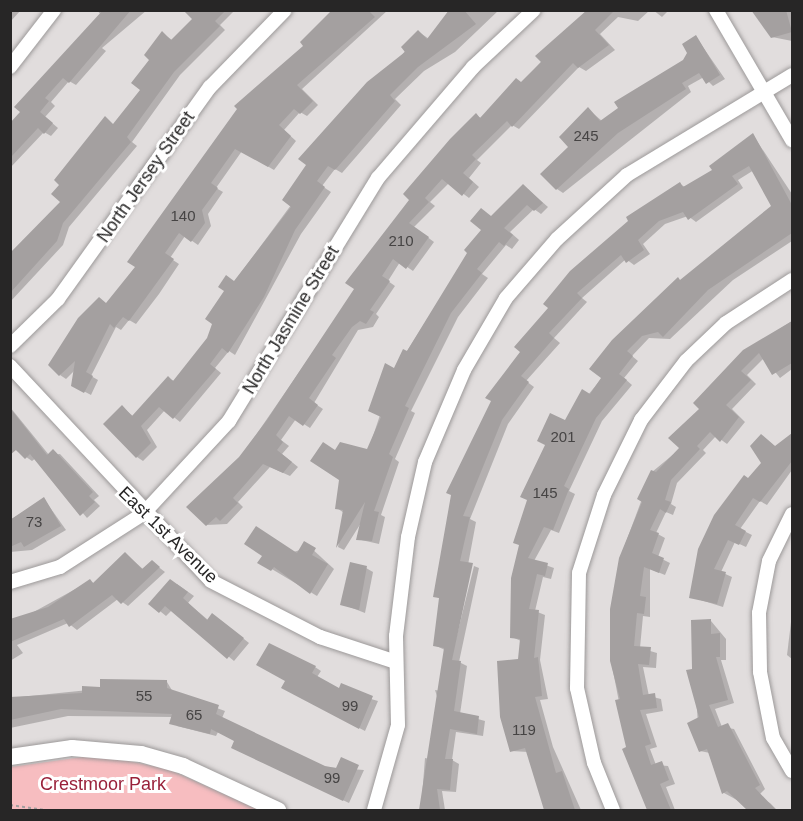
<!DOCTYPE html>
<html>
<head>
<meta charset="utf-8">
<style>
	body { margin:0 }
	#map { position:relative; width:803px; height:821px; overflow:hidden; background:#e1dddd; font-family:Helvetica,sans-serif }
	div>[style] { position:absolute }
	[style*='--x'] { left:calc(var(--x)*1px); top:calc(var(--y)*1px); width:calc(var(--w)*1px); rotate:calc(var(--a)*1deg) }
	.green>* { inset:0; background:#f7bdc0 }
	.shadow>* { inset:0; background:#0003 }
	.building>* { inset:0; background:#a4a0a0 }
	.path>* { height:2px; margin-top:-1px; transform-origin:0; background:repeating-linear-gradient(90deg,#a19e9e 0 3px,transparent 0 6px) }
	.roads { filter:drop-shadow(0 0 2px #9c9999) drop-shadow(0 0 2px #9c9999) }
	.minor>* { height:14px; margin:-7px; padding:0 7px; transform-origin:7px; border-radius:7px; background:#fff }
	.tertiary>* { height:16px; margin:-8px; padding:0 8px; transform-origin:8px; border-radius:8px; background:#fff }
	span { translate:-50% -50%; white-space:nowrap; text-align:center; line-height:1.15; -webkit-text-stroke:6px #fff; paint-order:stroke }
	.number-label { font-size:15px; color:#464444 }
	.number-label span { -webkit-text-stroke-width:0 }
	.street-label { font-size:18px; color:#272626 }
	.park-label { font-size:18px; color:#99213a }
	.frame { position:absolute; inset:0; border:12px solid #272626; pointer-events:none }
</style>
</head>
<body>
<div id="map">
	<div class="green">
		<div style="clip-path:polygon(97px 755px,168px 769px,259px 810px,11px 810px,10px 767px)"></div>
	</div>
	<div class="shadow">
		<div style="clip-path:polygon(10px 10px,21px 10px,10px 22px)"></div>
		<div style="clip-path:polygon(97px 10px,147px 10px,102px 48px,106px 51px,76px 85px,69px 81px,51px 102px,55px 106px,45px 117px,58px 128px,51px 136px,44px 132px,10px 168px,10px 125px,101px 15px)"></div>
		<div style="clip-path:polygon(185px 10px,235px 10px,220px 25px,225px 30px,180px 75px,132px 142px,137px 146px,69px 227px,63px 245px,10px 302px,10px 256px,62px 202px,117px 130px,142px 90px,155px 41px,162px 33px,172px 40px,194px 19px)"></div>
		<div style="clip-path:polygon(334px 10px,388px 10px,302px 89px,318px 105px,307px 116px,300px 112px,284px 130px,296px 141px,274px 170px,242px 151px,216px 188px,223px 192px,208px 214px,211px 226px,198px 245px,185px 236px,170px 258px,179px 264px,159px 294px,136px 324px,129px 320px,121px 330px,116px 327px,91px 376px,98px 380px,91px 395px,72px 385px,75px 370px,66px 379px,60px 375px,107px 304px)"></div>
		<div style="clip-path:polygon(451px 10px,499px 10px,455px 52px,424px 71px,395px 99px,401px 105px,342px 173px,335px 169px,322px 186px,331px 192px,301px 234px,235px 355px,229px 351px,215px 368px,221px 373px,180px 422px,165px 410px,147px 430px,157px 447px,143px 461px,137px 457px,122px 407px,133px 416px,168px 378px,174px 381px,208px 339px,234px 282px,419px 32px,429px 39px)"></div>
		<div style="clip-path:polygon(588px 10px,650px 10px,638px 21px,618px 17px,600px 34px,615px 50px,586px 71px,579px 67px,519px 129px,512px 125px,477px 160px,481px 163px,469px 178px,479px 187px,469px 198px,449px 183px,430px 202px,435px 206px,414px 227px,434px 242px,413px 271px,400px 262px,388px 281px,395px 286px,376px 314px,379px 317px,373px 327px,358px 330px,314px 403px,323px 409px,310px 428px,296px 419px,281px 440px,289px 446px,282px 454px,298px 467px,290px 476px,270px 467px,238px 502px,243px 507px,227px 524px,207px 525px,240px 458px,476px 115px,481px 118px,522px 83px)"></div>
		<div style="clip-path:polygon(653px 10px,669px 10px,662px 17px)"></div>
		<div style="clip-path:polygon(753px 10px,792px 10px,792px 41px,772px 37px)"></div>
		<div style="clip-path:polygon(696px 37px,725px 79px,713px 86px,704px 77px,688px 86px,691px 92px,563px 193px,557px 189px,542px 174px,570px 147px,588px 109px,602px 121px,684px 61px)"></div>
		<div style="clip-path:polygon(753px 135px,792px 194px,792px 241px,733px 280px,670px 339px,649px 338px,632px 356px,638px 361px,624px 378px,632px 385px,602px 421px,569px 491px,575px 494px,559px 533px,551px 530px,534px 561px,554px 568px,551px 579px,543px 577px,535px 611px,545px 615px,540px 660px,548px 699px,540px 700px,553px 747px,581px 810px,547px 810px,528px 752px,511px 751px,521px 641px,512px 637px,513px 578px,566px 422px,681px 281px,773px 206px,754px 170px,738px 180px,743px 188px,696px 222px,688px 216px,665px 224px,643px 244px,650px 254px,634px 265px,626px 259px,582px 298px,587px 302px,554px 338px,560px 343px,526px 381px,534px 387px,508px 424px,470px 519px,476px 522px,449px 667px,474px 566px,479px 568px,459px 662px,467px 666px,460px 714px,485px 721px,483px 736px,456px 732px,452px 760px,459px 764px,456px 792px,442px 791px,445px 810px,411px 810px,421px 809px,425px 758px,430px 759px,439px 703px,435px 690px,442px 691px,445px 650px,434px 645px,441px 599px,435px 596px,452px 494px,522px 352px,516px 346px,680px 184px,685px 187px,714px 170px)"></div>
		<div style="clip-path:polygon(524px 186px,548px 207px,541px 214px,534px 209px,510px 232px,519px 240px,512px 249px,506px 245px,482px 274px,488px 278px,458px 317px,411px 411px,415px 413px,395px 459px,399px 462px,381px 515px,385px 517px,379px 544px,357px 539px,361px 523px,344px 550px,338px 547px,344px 513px,337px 508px,340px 479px,336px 451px,368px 451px,395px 370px,492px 217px)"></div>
		<div style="clip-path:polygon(792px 321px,792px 369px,780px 378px,764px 358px,747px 375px,756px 384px,732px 409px,745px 422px,727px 444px,716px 436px,703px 450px,706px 453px,677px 483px,671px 504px,676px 507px,673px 515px,666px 512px,656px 533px,665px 538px,658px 557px,670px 563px,665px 575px,650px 569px,650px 617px,643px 616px,640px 648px,657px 653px,656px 668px,643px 667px,649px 696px,661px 699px,663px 711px,646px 714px,657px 747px,650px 749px,656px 765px,668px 766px,675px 784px,666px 787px,675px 810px,648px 810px,624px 750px,628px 748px,611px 661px,620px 558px,652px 472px,681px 448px,701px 409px,744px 352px)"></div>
		<div style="clip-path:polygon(10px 407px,49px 455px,60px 454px,99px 496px,94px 500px,100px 506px,87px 518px,36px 458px,32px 461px,10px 446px)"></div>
		<div style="clip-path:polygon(792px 434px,792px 470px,767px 505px,760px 501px,740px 529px,752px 535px,746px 547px,735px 542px,721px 572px,732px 577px,723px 607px,691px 597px,748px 480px,763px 463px,761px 436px,776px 447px)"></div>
		<div style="clip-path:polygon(44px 499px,66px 530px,32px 550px,10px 552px,10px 520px)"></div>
		<div style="clip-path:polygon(310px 547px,334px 569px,317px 596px,260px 562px)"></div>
		<div style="clip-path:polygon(126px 554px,144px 570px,152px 562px,165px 572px,128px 606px,118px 599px,77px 630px,68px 623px,17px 645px,23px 653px,10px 661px,10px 625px,90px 581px,95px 584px)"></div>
		<div style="clip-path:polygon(366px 568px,373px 572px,365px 613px,342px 604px)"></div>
		<div style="clip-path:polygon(177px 584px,194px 596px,188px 603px,208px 620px,219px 619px,249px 643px,234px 661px,172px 610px,166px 616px,150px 603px)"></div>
		<div style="clip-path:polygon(792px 614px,792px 659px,787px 655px)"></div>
		<div style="clip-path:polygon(711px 621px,726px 639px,726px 660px,721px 660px,734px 703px,715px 709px,722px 727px,734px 729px,765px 789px,748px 806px,724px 793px,710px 753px,700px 751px,694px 670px)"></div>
		<div style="clip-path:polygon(315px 667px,321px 671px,317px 677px,340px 690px,378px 701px,365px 731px,283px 688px)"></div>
		<div style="clip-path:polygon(167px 682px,173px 692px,225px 711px,222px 718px,324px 767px,364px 770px,349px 803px,239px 751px,236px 741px,218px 732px,216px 736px,177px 726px,173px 717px,68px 716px,10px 728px,10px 698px)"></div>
		<div style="clip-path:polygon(764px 800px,770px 803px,777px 810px,751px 810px)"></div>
	</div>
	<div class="building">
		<div style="clip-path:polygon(103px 10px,131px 10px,69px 83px,63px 78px,45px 98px,49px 101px,40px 112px,53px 123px,44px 134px,38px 128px,10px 158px,10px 123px,20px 112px,14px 107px)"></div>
		<div style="clip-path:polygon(183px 10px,226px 10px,215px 21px,220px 26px,174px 72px,127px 137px,131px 142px,63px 223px,57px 241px,10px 293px,10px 253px,60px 202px,51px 194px,59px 185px,54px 180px,105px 116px,113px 124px,140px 90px,131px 83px,149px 60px,144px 55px,162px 31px,171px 40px,192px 19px)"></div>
		<div style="clip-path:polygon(332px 10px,368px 10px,375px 17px,297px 85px,313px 101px,300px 114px,294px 109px,279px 125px,291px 136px,268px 167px,235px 149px,211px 183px,218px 188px,202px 210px,205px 223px,191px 242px,179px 233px,165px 253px,174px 259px,129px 321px,123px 317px,114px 328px,110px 324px,86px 372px,93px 376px,84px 393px,71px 386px,75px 361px,59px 376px,48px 365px,78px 318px,99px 297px,106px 303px,135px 267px,127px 262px,237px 109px,234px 106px,303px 46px,300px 42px)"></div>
		<div style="clip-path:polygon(449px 10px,464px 10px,476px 24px,418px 67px,390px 95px,395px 101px,335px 170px,328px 166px,317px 181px,325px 187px,295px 230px,264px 297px,228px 353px,222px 348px,210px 364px,216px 369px,173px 419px,159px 407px,141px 426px,151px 443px,136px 458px,103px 424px,122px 405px,132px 416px,168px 376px,173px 381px,207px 338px,212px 324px,205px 319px,224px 291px,218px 287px,226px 275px,234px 281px,291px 207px,282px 200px,306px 165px,298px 159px,367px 82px,405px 52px,401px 47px,418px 30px,427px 39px)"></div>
		<div style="clip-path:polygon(587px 10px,615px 10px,595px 30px,609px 45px,578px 68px,573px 63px,512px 127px,507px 121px,472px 155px,476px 159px,463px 173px,473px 182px,462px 196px,442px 179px,425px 198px,429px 202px,409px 223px,429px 237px,406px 269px,393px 259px,382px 276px,390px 281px,370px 310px,374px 312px,366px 324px,360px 321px,352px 327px,332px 355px,336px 358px,309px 398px,318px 405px,303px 426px,289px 416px,276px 435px,283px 442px,277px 450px,292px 462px,283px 473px,263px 464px,233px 498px,238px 503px,220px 521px,216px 517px,206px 526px,186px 507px,239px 457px,267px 420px,354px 289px,345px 283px,409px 200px,403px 194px,450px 139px,476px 113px,480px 118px,516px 78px,521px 82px,541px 62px,535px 56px)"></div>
		<div style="clip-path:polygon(751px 10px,786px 10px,792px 32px,771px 38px)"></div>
		<div style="clip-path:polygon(696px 35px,720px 75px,706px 84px,699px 73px,682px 83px,686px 89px,618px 133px,556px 190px,540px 174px,568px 147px,559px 137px,588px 107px,600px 121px,618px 108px,614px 102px,683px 60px,687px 53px,682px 44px)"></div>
		<div style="clip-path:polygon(753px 133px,792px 205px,792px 233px,708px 290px,663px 337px,658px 332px,642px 336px,627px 351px,633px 356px,619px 374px,627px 380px,596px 418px,564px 486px,569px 489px,553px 530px,544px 527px,528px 558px,548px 563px,545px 576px,537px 574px,529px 609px,539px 610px,534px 658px,538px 657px,542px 696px,535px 697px,556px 773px,562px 771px,575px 810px,544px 810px,525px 748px,510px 752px,500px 717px,497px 661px,518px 659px,520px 639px,510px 638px,511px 578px,519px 545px,513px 543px,527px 500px,520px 497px,545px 445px,537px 441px,550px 413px,565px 420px,582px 389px,590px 394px,601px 378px,589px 369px,612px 340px,678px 277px,680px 280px,771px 206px,749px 166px,732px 176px,738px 184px,688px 220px,683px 212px,659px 221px,638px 240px,644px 250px,626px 263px,621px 255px,577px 293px,582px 298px,549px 333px,554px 338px,521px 376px,529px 382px,502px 420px,463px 516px,470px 517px,460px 561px,473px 563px,452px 660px,461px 661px,454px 711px,479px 716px,477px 734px,450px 729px,445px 759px,453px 759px,450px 790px,437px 789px,440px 810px,419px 810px,444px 648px,433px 646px,439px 598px,433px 597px,451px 495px,446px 493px,491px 401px,485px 398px,520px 352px,514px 347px,548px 308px,543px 304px,570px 271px,628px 221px,626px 217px,680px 182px,683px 187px,712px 170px,709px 166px)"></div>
		<div style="clip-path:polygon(523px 184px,543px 203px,534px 211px,527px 205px,504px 228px,513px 235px,504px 246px,499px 242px,477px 269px,482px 273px,451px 313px,405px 406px,409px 408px,389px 454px,393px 457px,374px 511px,379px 512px,372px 541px,356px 540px,365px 502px,336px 548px,343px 510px,335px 509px,339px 480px,310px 461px,323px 442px,335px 450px,340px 442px,367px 449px,381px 417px,368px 411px,385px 363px,394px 368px,403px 349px,407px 351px,467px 253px,464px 250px,481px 230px,470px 221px,481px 208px,491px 216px)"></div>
		<div style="clip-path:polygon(792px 321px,792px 363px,772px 375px,759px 353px,741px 371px,751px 380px,726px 405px,739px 417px,720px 442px,710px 432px,697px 446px,700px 449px,671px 480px,665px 500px,671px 502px,666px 513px,660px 509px,650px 530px,659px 533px,652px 553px,664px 558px,659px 573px,644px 567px,640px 596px,646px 597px,644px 614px,637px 613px,634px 646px,651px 647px,649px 665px,638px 664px,643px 695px,655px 693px,657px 708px,640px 710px,651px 744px,645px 746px,651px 765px,662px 761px,669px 780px,660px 784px,671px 810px,647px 810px,622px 749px,626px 747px,615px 700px,620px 699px,610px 661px,610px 609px,619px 558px,642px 502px,637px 499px,651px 470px,656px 472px,679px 448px,668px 438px,699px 409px,693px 403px,743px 350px)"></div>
		<div style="clip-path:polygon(10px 408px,47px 455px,53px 449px,93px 492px,89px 496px,95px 502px,80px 516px,30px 454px,25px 459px,16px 450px,10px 455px)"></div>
		<div style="clip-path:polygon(792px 433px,792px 461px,760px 502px,753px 498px,735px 525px,746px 531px,739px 545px,728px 540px,714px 569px,726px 572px,717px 604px,689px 598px,698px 549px,714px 515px,744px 475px,748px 478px,761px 463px,750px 446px,761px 434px,775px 446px)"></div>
		<div style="clip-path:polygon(44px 497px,61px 526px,24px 547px,21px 542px,10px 547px,10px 520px)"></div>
		<div style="clip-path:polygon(256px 526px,297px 553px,304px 541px,316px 548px,312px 555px,328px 564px,310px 594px,274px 567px,271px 571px,257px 563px,262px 556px,244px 544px)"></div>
		<div style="clip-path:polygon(125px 552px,142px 569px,152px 560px,160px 567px,121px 604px,112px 595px,69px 627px,64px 619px,10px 642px,10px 619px,48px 607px,90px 579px,93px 583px)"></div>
		<div style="clip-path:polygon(350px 562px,367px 566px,359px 610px,340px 605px)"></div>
		<div style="clip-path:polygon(170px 579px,188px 592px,183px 598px,207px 620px,212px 613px,244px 638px,227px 659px,165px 606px,159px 613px,148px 604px)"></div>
		<div style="clip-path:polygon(711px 619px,711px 634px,720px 633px,720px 657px,716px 657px,728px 700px,709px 705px,718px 727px,728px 723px,760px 785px,755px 788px,776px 810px,747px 810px,727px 791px,722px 794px,707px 749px,699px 752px,687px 723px,699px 717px,686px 670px,692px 669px,691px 620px)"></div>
		<div style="clip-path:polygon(269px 643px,316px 666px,312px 673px,339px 688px,341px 683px,373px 696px,359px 729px,281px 688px,285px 681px,256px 665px)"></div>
		<div style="clip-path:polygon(100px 679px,167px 680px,167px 688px,219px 705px,216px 714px,325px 766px,336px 768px,341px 757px,359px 765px,343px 801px,231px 748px,234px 741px,211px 729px,210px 734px,169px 724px,172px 714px,61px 709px,10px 720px,10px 697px,82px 693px,82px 686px,100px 687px)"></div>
	</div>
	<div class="path">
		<div style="--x:10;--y:805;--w:37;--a:8"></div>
	</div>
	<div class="roads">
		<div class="minor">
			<div style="--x:716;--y:10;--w:151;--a:59.7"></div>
			<div style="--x:10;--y:67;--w:72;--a:-52.3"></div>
			<div style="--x:10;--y:346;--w:67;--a:-44.4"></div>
			<div style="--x:58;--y:299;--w:261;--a:-54.4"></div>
			<div style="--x:210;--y:87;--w:107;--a:-45.8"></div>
			<div style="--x:10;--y:366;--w:294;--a:46.9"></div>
			<div style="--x:211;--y:581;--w:123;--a:27.2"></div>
			<div style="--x:320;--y:637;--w:80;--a:18.2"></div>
			<div style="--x:792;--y:514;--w:52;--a:116.1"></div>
			<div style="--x:769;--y:561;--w:53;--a:100.9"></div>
			<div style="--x:759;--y:613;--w:59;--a:89"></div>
			<div style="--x:760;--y:672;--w:67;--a:78.9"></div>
			<div style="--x:773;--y:738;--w:38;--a:60"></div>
			<div style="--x:10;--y:582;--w:52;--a:-16.7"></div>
			<div style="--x:60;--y:567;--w:98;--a:-32.6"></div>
			<div style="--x:143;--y:514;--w:127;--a:-47.2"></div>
			<div style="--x:229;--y:421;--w:285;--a:-58.5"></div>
			<div style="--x:378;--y:178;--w:146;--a:-49.4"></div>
			<div style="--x:473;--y:67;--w:83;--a:-43.1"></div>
			<div style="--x:374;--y:810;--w:88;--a:-74.2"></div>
			<div style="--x:398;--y:725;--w:89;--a:-91.3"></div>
			<div style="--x:396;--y:636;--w:100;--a:-83.1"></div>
			<div style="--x:408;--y:537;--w:77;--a:-77.2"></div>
			<div style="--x:425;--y:462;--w:100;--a:-67"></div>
			<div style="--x:464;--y:370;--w:83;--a:-59.7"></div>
			<div style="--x:506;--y:298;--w:78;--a:-49.2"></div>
			<div style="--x:557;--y:239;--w:95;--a:-42.4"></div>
			<div style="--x:627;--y:175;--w:193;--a:-31.2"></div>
			<div style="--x:613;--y:810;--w:51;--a:-112"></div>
			<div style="--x:594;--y:763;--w:77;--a:-102.8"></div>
			<div style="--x:577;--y:688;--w:115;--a:-89"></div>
			<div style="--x:579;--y:573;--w:82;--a:-72.2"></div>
			<div style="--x:604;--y:495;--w:84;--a:-63.7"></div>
			<div style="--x:641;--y:420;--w:74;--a:-52.7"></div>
			<div style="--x:686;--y:361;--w:55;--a:-43.5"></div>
			<div style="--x:726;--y:323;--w:79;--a:-33.1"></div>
		</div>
		<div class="tertiary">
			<div style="--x:10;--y:757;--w:63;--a:-8.3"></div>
			<div style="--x:72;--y:748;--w:69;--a:5"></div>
			<div style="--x:141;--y:754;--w:44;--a:15.9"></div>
			<div style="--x:183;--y:766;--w:105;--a:24.9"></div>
		</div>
	</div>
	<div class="number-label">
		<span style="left:586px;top:136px">245</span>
		<span style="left:183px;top:216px">140</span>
		<span style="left:401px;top:241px">210</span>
		<span style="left:563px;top:437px">201</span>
		<span style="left:545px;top:493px">145</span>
		<span style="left:34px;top:522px">73</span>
		<span style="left:144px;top:696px">55</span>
		<span style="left:350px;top:706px">99</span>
		<span style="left:194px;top:715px">65</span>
		<span style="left:524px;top:730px">119</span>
		<span style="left:332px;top:778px">99</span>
	</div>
	<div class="street-label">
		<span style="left:146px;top:177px;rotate:-55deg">North Jersey Street</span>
		<span style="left:291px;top:320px;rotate:-59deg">North Jasmine Street</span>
		<span style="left:168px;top:535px;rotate:44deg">East 1st Avenue</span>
	</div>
	<div class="park-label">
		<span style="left:103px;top:784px">Crestmoor Park</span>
	</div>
	<div class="frame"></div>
</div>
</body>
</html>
